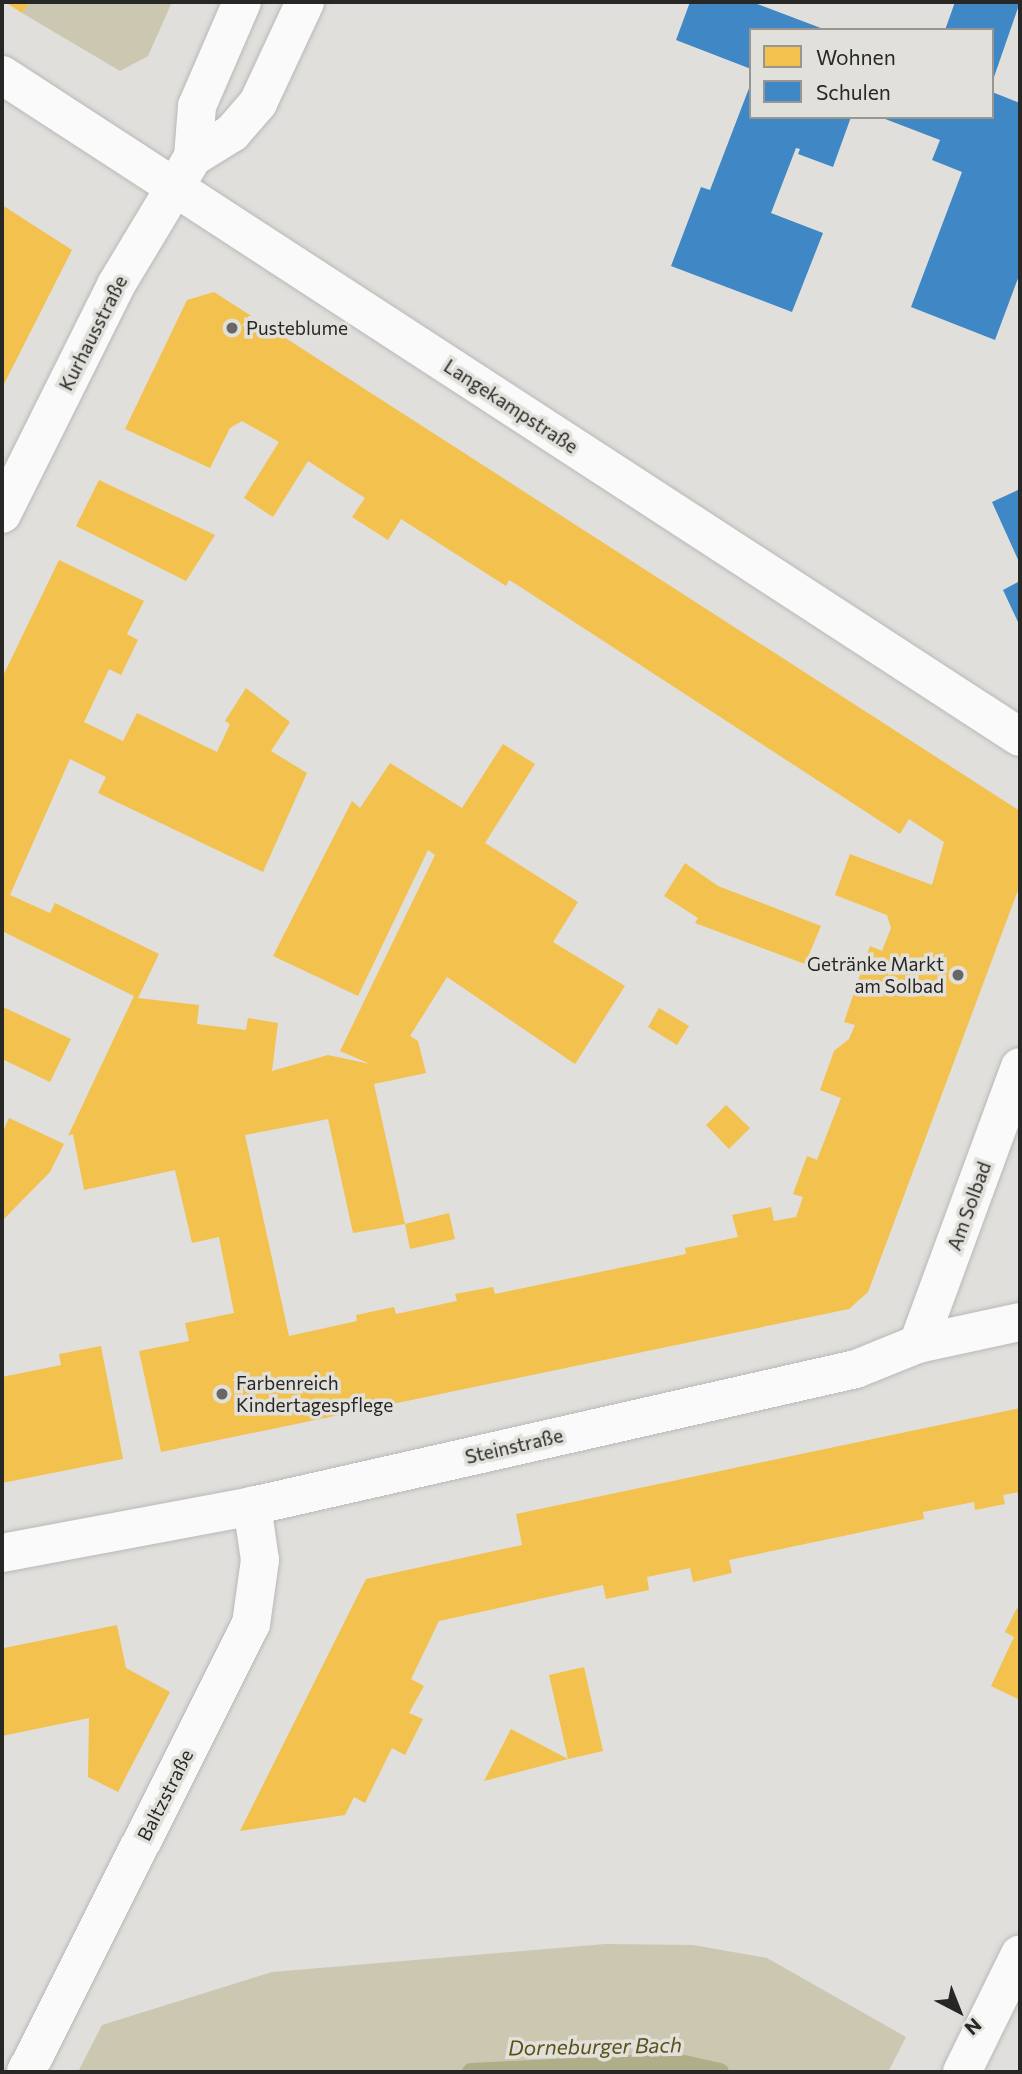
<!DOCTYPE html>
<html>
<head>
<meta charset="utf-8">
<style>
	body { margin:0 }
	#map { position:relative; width:1022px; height:2074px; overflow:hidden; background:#e0dfdc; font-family:Commissioner,sans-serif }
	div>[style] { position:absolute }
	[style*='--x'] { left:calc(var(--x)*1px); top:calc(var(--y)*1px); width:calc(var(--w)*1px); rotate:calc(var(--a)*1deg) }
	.green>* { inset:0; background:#cbc7b0 }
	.homes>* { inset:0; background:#f2c14e }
	.schools>* { inset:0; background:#3f88c5 }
	.stream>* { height:18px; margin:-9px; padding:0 9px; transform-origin:9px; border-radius:9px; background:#b0ad89 }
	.roads { filter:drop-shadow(0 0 2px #b9b8b7) drop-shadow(0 0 2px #b9b8b7) }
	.minor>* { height:38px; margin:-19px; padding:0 19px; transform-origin:19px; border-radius:19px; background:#fafafa }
	.dots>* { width:19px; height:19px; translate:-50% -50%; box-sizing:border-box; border:4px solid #e1e0db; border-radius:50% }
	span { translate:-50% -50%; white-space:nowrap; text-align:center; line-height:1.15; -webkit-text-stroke:7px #e1e0db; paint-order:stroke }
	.poi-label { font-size:19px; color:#272725 }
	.left { translate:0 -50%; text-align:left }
	.right { translate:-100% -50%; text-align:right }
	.street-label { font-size:19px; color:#272725 }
	.water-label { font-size:21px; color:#595218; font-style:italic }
	.frame { position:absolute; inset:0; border:4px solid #272725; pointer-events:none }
	.legend { position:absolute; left:749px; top:28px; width:245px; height:91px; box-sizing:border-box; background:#e1e0db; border:2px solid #979692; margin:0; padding:9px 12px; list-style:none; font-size:21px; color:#272725 }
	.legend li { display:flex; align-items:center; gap:14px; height:35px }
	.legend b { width:35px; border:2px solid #979692 }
	.north { position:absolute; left:924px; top:1976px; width:70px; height:70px; -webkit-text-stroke:5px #e1e0db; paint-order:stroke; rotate:138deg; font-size:19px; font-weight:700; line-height:28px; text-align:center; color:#272725 }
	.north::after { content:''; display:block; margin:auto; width:24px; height:32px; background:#272725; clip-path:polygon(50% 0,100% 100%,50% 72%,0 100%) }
</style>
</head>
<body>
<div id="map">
	<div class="green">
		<div style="clip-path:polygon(30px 2px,172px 2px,148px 56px,120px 71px,22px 13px)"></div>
		<div style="clip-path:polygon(605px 1944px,693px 1945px,767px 1958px,906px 2037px,888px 2072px,78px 2072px,102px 2025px,272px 1972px)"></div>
	</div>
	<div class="homes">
		<div style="clip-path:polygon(5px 2px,30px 2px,22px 13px)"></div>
		<div style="clip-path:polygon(2px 205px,72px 250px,2px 388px)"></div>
		<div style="clip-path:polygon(214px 292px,1020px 811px,1020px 885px,868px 1292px,849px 1309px,161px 1452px,139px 1351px,189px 1341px,185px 1323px,234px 1313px,219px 1237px,192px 1243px,175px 1170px,84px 1190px,73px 1134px,68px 1136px,134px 996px,2px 931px,2px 678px,59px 560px,144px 601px,127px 634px,138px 640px,121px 675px,109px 669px,84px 722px,123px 741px,137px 713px,217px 752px,230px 724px,225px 721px,246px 688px,290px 722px,271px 751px,307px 773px,263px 872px,98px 793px,106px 777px,70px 759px,10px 895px,50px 913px,55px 903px,159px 954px,138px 998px,199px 1005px,197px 1024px,246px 1030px,248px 1018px,278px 1023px,272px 1071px,328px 1055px,370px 1064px,340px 1051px,435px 855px,428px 850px,358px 996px,273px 956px,352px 801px,360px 808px,390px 763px,462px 808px,503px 744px,535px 764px,485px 843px,578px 902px,553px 942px,625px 986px,575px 1064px,447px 977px,410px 1036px,418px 1041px,426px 1073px,374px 1084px,405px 1224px,353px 1233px,328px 1119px,245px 1135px,289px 1336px,357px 1321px,356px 1315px,394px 1307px,396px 1314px,457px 1301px,455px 1294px,493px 1287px,495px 1294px,686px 1254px,685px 1248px,738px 1237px,732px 1215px,771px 1207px,774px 1221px,796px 1217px,803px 1197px,793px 1194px,807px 1156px,817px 1160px,841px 1098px,820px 1090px,834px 1051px,849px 1039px,855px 1025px,844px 1022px,870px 946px,882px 951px,891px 928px,887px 915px,835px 895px,850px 854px,932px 885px,944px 842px,909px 819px,900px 834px,522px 588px,509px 580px,506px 586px,401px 519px,388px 540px,352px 517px,365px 498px,308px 461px,273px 517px,244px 498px,279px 442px,242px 421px,230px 428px,210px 468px,125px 429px,187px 300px)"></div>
		<div style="clip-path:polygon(99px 480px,215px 535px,186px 581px,76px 526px)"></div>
		<div style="clip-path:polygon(685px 863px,718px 886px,821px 926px,805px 964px,695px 923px,698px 918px,664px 896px)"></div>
		<div style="clip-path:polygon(3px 1007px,71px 1039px,50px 1082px,2px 1059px)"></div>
		<div style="clip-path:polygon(659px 1008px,689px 1026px,677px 1045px,648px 1027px)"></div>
		<div style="clip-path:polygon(726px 1105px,750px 1128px,729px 1149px,706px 1125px)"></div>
		<div style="clip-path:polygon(9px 1118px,64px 1144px,50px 1172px,2px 1221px,2px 1133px)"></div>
		<div style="clip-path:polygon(449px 1213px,455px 1239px,410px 1249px,405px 1224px)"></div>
		<div style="clip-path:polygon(101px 1346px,123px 1459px,2px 1483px,2px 1377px,61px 1365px,59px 1354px)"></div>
		<div style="clip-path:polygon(1020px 1408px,1020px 1492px,1003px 1495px,1005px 1504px,975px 1510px,974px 1502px,923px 1512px,924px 1519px,729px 1560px,732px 1573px,693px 1582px,690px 1568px,647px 1577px,649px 1590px,606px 1599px,603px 1585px,439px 1621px,411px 1679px,424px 1686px,409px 1713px,423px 1719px,405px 1755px,392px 1748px,365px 1803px,354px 1797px,345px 1815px,240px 1831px,366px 1579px,522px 1545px,516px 1514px)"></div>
		<div style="clip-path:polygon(1017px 1608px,1020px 1610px,1020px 1700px,991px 1686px,1014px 1637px,1005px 1632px)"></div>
		<div style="clip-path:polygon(117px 1625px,126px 1668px,170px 1692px,118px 1792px,88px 1777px,89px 1718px,2px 1736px,2px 1643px,4px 1648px)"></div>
		<div style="clip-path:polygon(584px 1667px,603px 1751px,568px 1759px,549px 1675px)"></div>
		<div style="clip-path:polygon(511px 1729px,568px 1759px,484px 1781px)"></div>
	</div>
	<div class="schools">
		<div style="clip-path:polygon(690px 2px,752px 2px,826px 30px,751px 30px,751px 69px,676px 40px)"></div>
		<div style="clip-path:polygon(955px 2px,1020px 2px,993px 80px,992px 30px,945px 30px)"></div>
		<div style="clip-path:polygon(751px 83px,751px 117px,851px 117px,833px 167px,798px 154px,800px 149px,796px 148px,771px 213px,823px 233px,792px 312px,671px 266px,701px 187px,710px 190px)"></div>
		<div style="clip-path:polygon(992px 92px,1020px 103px,1020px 273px,995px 340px,911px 307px,962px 172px,932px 160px,940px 140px,880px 117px,992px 117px)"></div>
		<div style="clip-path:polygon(1020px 489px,1020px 564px,992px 502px)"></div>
		<div style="clip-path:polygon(1020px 581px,1020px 621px,1018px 622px,1003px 590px)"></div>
	</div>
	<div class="stream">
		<div style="--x:471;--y:2072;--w:204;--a:-2.8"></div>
		<div style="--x:675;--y:2062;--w:46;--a:12.5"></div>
	</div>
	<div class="roads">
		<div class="minor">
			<div style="--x:2;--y:75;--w:1214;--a:33.04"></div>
			<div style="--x:193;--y:157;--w:51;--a:-85.5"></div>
			<div style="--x:197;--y:106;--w:113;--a:-66.6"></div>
			<div style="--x:2;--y:514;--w:256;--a:-63.5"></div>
			<div style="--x:116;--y:285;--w:149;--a:-59"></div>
			<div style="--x:193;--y:157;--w:46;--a:-31.6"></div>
			<div style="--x:232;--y:133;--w:40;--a:-49"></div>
			<div style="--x:258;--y:103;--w:111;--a:-65"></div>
			<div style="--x:918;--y:1344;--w:295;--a:-69.8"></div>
			<div style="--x:2;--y:1553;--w:254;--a:-10.6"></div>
			<div style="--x:252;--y:1506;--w:619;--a:-12.78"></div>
			<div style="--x:856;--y:1369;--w:67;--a:-22"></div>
			<div style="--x:918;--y:1344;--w:104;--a:-12.2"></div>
			<div style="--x:26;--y:2072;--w:501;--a:-63.33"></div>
			<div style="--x:251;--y:1624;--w:65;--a:-82"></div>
			<div style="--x:260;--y:1560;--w:55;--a:-98.4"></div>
			<div style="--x:962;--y:2072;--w:131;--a:-63.8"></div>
		</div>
	</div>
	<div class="dots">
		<div style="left:232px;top:328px;background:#686765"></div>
		<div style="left:958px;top:975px;background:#686765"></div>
		<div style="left:222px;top:1394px;background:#686765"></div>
	</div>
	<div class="poi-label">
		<span class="left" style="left:246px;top:328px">Pusteblume</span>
		<span class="right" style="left:944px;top:975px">Getränke Markt<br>am Solbad</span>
		<span class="left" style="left:236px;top:1394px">Farbenreich<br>Kindertagespflege</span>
	</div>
	<div class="street-label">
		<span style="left:93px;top:333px;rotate:-63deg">Kurhausstraße</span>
		<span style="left:511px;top:406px;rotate:33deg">Langekampstraße</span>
		<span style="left:969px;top:1206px;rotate:-70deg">Am Solbad</span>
		<span style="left:514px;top:1446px;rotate:-13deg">Steinstraße</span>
		<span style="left:165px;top:1795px;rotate:-63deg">Baltzstraße</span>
	</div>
	<div class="water-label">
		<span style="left:595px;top:2046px;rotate:-1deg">Dorneburger Bach</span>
	</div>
	<div class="frame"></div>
	<ul class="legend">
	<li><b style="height:19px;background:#f2c14e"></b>Wohnen</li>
	<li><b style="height:19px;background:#3f88c5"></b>Schulen</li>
	</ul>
	<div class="north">N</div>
</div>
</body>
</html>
